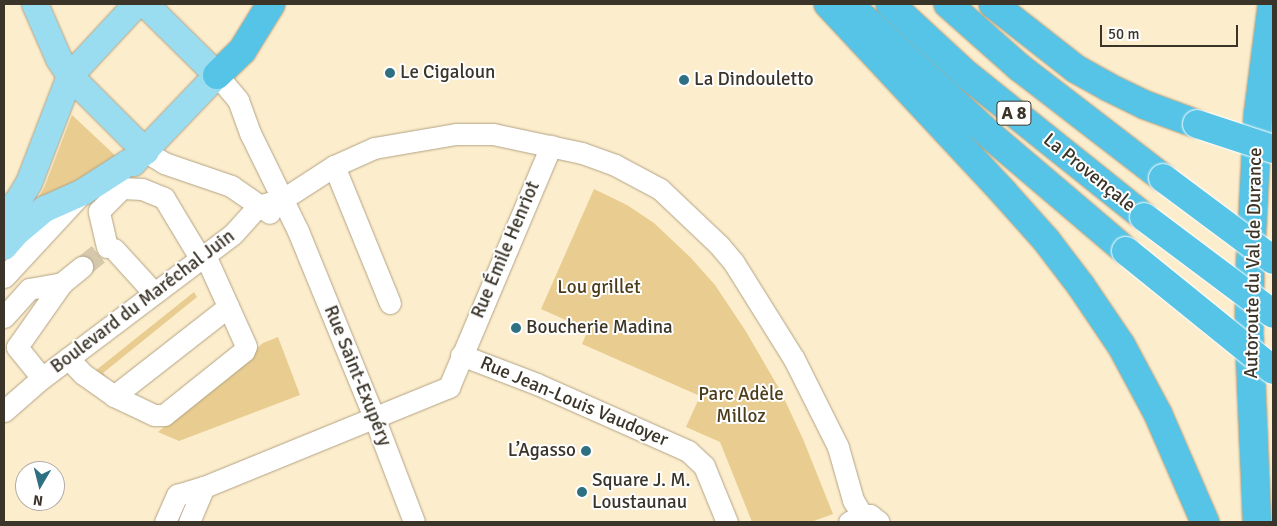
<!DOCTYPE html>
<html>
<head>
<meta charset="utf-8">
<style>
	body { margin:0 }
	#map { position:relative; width:1277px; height:526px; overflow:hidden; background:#fcedcc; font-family:Signika,sans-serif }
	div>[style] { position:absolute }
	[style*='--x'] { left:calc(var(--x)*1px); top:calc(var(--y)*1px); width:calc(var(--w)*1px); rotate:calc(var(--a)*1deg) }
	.green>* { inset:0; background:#e8cc90 }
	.minor-tunnel>* { height:21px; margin-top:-10.5px; transform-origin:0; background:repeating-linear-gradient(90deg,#d5c8ab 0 21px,transparent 0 32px) }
	.roads { filter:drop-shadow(0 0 1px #b2a385) drop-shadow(0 0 1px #b2a385) }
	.minor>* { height:21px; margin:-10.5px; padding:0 10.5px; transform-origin:10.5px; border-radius:10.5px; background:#fff }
	.major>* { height:26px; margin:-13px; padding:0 13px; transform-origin:13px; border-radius:13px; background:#9adcf0 }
	.highway>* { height:28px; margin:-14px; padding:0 14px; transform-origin:14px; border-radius:14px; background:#56c4e6 }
	.bridges { filter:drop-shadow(0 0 1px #fff) drop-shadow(0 0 1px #fff) }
	.highway-bridge>* { height:28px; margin:-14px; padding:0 14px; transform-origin:14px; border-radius:14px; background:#56c4e6 }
	.dots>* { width:14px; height:14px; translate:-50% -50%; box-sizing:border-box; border:2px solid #fff; border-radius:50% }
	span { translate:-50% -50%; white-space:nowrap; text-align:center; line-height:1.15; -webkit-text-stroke:4px #fff; paint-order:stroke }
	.shield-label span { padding:1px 4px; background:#fff; border:1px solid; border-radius:4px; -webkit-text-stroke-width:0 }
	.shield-label { font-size:18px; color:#3b3529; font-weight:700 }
	.poi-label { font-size:19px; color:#3b3529 }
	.left { translate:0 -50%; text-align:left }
	.right { translate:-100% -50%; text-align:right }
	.street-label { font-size:19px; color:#3b3529 }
	.park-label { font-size:19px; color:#4c3c1a }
	.frame { position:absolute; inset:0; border:5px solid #3b3529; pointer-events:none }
	.north { position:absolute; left:15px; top:461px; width:50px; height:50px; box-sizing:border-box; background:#fff; border:1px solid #b1aea9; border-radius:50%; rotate:188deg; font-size:14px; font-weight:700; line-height:20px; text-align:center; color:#3b3529 }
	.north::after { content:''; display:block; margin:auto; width:18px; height:22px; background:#2e6f82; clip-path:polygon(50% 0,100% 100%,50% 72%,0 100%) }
	.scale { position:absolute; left:1100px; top:25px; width:138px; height:22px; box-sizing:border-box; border:2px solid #3b3529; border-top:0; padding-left:6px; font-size:15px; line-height:18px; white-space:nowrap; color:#3b3529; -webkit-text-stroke:4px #fff; paint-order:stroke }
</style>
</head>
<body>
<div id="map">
	<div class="green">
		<div style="clip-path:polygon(72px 115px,120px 160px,41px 202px,38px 198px,44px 188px)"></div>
		<div style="clip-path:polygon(594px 189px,627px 205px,654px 223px,691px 258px,715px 285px,745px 330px,780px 390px,803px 439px,833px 514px,811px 522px,752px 522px,720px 442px,686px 427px,700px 396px,582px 344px,588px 330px,541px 309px)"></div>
		<div style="clip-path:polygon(194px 292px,197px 297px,103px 373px,110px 382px,95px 371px)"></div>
		<div style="clip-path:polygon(278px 337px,300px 395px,179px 441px,158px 432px,263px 343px)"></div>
	</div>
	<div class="minor-tunnel">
		<div style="--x:82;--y:267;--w:32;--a:-39"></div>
		<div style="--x:107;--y:247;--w:7;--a:16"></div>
	</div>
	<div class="roads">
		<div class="minor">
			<div style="--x:217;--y:75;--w:33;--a:50"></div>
			<div style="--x:238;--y:100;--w:37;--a:70"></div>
			<div style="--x:251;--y:135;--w:107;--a:63.9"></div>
			<div style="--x:298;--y:231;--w:201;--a:67.8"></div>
			<div style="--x:374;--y:417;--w:112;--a:69.1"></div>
			<div style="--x:146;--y:152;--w:21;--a:31"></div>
			<div style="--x:164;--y:163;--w:71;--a:18.9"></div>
			<div style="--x:231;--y:186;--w:47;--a:34.7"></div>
			<div style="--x:334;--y:166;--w:148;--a:67.8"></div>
			<div style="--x:107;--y:247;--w:37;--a:-103"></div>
			<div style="--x:99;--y:211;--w:33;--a:-45"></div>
			<div style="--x:122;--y:188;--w:20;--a:3"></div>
			<div style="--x:142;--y:189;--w:24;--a:22"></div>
			<div style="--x:164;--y:198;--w:70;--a:59"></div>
			<div style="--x:114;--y:249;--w:59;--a:47.7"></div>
			<div style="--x:4;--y:277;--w:109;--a:-47.2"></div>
			<div style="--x:4;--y:317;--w:38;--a:-48"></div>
			<div style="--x:29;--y:289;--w:34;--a:-10"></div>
			<div style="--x:461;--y:355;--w:81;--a:20.9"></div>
			<div style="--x:537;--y:384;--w:165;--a:23.9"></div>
			<div style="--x:688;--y:451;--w:22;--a:43"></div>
			<div style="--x:704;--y:466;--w:61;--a:67.7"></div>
			<div style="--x:68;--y:358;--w:22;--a:47"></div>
			<div style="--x:83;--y:374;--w:38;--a:35"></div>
			<div style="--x:114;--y:396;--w:44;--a:25.4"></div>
			<div style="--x:154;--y:415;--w:10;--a:0"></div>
			<div style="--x:164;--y:415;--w:102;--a:-38.7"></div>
			<div style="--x:244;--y:351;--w:5;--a:-68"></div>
			<div style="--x:246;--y:346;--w:100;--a:-114.3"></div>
			<div style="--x:42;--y:378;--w:40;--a:-129"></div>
			<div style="--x:17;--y:347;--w:78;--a:-54.9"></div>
			<div style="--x:62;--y:283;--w:26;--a:-39"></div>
			<div style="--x:114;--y:396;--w:145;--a:-38"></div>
			<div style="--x:4;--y:411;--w:50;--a:-41"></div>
			<div style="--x:42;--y:378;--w:239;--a:-37"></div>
			<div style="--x:233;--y:234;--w:38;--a:-48"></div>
			<div style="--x:258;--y:206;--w:26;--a:-16"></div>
			<div style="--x:283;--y:199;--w:61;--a:-32.9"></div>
			<div style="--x:334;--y:166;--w:44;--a:-24.2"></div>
			<div style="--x:374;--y:148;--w:83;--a:-9.7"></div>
			<div style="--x:456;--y:134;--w:37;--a:0"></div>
			<div style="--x:493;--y:134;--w:91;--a:12.1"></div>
			<div style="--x:582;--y:153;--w:35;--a:20"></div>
			<div style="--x:615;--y:165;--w:51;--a:28.1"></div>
			<div style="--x:660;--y:189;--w:81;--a:43.5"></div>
			<div style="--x:719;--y:245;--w:23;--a:50"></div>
			<div style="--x:734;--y:263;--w:113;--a:58"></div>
			<div style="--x:794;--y:359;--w:98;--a:63.4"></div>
			<div style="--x:838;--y:447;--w:55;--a:74.2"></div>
			<div style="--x:853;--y:500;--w:17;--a:59"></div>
			<div style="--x:165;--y:522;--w:30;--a:-66"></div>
			<div style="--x:177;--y:495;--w:28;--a:-17"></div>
			<div style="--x:204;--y:487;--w:265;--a:-22.2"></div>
			<div style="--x:449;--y:387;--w:262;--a:-67.1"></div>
			<div style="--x:189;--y:522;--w:38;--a:-67"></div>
			<div style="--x:849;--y:522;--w:15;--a:-28"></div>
			<div style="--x:862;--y:515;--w:8;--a:0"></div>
			<div style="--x:870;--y:515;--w:11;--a:38"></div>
		</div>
		<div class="major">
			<div style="--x:35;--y:4;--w:60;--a:66.4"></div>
			<div style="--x:59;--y:59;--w:20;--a:57"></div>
			<div style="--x:70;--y:76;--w:107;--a:45"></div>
			<div style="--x:4;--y:217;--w:21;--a:-49"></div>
			<div style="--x:18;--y:201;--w:21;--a:-59"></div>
			<div style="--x:29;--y:183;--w:115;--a:-69"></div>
			<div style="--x:70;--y:76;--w:98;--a:-47.1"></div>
			<div style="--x:4;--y:247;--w:18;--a:-49"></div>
			<div style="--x:16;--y:233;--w:38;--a:-40"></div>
			<div style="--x:45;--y:209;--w:42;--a:-24.1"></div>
			<div style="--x:83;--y:192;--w:54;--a:-32.8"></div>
			<div style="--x:128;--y:163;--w:5;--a:0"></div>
			<div style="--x:133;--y:163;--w:122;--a:-46.3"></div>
			<div style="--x:217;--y:75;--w:101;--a:-135.4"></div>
		</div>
		<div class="highway">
			<div style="--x:828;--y:4;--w:258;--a:47"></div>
			<div style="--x:1004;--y:193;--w:63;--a:48.2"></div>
			<div style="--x:1046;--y:240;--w:58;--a:52.7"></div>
			<div style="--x:1081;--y:286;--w:71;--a:55.9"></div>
			<div style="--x:1121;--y:345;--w:78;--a:61.8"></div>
			<div style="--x:1158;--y:414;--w:118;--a:66.5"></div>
			<div style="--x:890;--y:4;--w:105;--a:42.7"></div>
			<div style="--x:967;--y:75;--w:227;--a:38.7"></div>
			<div style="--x:948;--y:4;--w:95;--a:41.6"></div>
			<div style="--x:1019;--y:67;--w:182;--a:37.6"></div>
			<div style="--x:993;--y:4;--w:105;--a:38.1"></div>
			<div style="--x:1076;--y:69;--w:37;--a:29"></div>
			<div style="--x:1108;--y:87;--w:41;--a:25.9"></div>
			<div style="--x:1145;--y:105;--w:55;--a:20.1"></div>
			<div style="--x:857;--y:12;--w:183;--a:42.8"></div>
			<div style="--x:991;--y:136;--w:177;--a:40.4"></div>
			<div style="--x:217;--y:75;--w:35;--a:-44"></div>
			<div style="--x:242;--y:51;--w:55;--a:-58.3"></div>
			<div style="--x:1257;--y:522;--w:187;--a:-92.4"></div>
			<div style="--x:1249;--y:335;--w:65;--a:-89.1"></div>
			<div style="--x:1250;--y:270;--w:156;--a:-87.1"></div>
			<div style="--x:1258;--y:114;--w:111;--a:-82.7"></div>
		</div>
	</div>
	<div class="bridges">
		<div class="highway-bridge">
			<div style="--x:1197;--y:124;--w:80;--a:18.2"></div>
			<div style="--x:1163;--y:178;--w:137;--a:36.7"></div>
			<div style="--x:1144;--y:217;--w:161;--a:36.9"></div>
			<div style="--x:1126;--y:251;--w:189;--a:39"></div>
		</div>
	</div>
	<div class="dots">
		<div style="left:390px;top:73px;background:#2e6f82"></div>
		<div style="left:684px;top:80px;background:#2e6f82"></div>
		<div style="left:516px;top:328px;background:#2e6f82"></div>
		<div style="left:586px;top:451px;background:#2e6f82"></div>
		<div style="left:582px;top:492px;background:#2e6f82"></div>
	</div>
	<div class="shield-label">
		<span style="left:1014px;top:113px">A 8</span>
	</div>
	<div class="poi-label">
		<span class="left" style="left:400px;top:73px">Le Cigaloun</span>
		<span class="left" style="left:694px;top:80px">La Dindouletto</span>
		<span class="left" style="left:526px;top:328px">Boucherie Madina</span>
		<span class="right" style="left:576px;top:451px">L’Agasso</span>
		<span class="left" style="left:592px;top:492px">Square J. M.<br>Loustaunau</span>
	</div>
	<div class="street-label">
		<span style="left:1089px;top:173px;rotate:39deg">La Provençale</span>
		<span style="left:506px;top:250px;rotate:-67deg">Rue Émile Henriot</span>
		<span style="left:1254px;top:263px;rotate:-89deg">Autoroute du Val de Durance</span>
		<span style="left:143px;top:302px;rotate:-37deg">Boulevard du Maréchal Juin</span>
		<span style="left:357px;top:376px;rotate:68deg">Rue Saint-Exupéry</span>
		<span style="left:574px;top:402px;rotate:23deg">Rue Jean-Louis Vaudoyer</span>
	</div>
	<div class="park-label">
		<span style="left:599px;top:288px">Lou grillet</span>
		<span style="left:741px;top:406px">Parc Adèle<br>Milloz</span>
	</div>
	<div class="frame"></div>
	<div class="north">N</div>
	<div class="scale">50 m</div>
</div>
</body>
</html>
